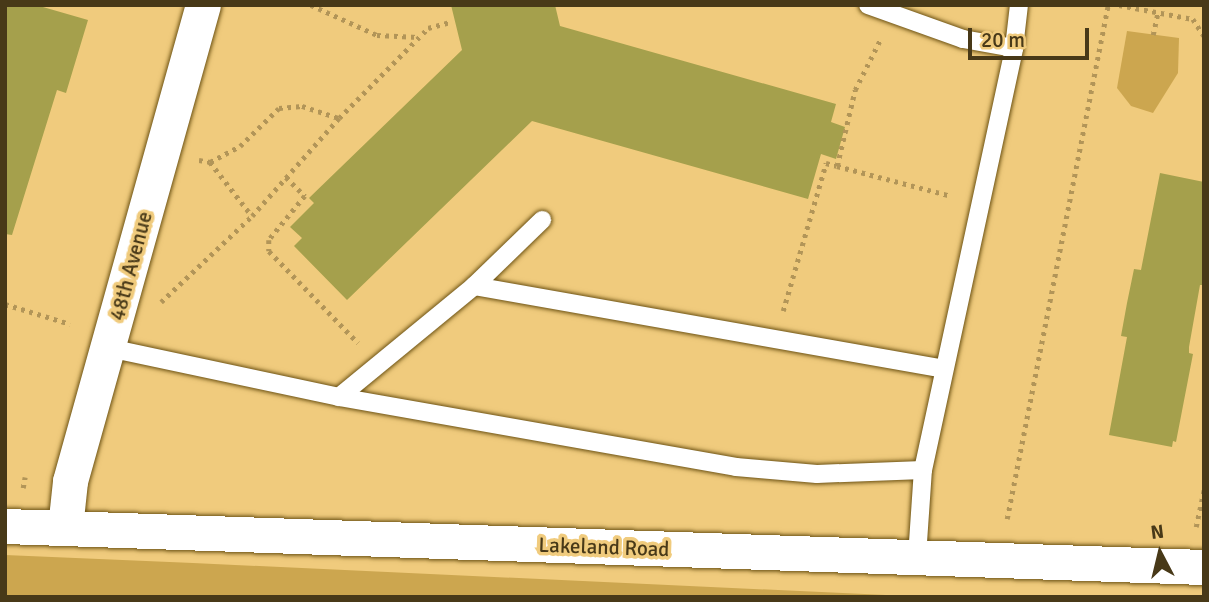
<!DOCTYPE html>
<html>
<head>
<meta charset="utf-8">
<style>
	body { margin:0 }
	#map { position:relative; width:1209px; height:602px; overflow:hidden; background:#f0cb7d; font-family:Signika,sans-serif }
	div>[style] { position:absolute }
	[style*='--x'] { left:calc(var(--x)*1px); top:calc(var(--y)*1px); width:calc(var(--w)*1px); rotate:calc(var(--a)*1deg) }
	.green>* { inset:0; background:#cca64f }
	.building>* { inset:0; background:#a5a04c }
	.path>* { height:4.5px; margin-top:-2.25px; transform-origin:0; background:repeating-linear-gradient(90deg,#b29558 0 3.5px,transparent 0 8.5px) }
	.roads { filter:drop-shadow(0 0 2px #6d5314) drop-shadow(0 0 2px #6d5314) }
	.lane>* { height:18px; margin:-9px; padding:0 9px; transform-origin:9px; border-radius:9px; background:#fff }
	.street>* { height:35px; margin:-17.5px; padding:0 17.5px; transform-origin:17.5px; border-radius:17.5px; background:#fff }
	span { translate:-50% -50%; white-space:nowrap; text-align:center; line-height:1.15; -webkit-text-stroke:7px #f0cb7d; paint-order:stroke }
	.street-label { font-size:21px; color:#483918 }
	.frame { position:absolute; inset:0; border:7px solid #483918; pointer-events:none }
	.north { position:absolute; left:1125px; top:518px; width:70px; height:70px; -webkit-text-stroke:5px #f0cb7d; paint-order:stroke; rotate:353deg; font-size:19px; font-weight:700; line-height:28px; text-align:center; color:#483918 }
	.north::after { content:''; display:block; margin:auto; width:24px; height:32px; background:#483918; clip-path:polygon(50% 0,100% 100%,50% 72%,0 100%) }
	.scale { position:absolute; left:968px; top:28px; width:121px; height:32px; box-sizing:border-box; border:4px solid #483918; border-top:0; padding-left:9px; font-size:21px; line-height:24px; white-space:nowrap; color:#483918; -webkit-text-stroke:5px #f0cb7d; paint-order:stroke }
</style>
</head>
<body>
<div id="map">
	<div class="green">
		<div style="clip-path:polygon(1127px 31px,1179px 38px,1178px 73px,1153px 113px,1131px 106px,1117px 88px)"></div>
		<div style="clip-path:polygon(5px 555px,193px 563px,929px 597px,5px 597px)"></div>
	</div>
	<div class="building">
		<div style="clip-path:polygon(5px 5px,36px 5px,88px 20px,66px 93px,57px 90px,12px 235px,5px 234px)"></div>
		<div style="clip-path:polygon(451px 5px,555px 5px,560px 26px,836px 104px,831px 122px,845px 127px,836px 159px,821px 154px,808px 199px,532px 121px,347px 300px,294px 246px,302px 238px,290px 227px,314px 203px,309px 198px,462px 50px)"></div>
		<div style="clip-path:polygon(1160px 173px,1204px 182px,1204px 285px,1200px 285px,1189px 347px,1189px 353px,1193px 354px,1176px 442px,1173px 441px,1172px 447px,1109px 435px,1127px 337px,1121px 336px,1127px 303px,1134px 269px,1141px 270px)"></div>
	</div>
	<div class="path">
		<div style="--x:311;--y:5;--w:72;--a:24.4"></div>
		<div style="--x:377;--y:35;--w:41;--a:2.8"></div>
		<div style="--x:1119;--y:5;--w:75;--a:10.7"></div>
		<div style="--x:1193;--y:19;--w:20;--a:57"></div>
		<div style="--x:1153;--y:35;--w:24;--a:-78"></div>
		<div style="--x:199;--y:160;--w:11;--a:10"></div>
		<div style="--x:210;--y:162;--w:34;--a:-28"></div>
		<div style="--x:240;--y:146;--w:54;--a:-44.3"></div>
		<div style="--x:279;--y:108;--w:23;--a:-5"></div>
		<div style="--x:302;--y:106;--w:39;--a:18"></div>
		<div style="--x:210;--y:162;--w:68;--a:52.1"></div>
		<div style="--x:837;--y:166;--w:118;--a:14.7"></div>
		<div style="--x:286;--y:177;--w:27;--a:45"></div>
		<div style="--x:305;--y:196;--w:57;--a:129.3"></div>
		<div style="--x:269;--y:240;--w:11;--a:90"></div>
		<div style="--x:269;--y:251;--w:128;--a:45.9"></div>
		<div style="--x:161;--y:302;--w:125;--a:-43.4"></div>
		<div style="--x:252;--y:216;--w:131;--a:-48.4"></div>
		<div style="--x:339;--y:118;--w:127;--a:-45.3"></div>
		<div style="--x:428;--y:28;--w:24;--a:-15"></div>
		<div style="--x:5;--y:304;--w:68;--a:17.1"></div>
		<div style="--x:783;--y:311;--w:154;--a:-73.8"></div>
		<div style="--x:826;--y:163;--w:11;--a:15"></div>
		<div style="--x:837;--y:166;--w:78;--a:-76.7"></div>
		<div style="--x:855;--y:90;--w:56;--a:-63.4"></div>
		<div style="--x:23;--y:488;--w:11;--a:-80"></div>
		<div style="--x:1007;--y:519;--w:524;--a:-78.88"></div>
		<div style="--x:1196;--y:527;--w:39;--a:-78"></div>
	</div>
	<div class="roads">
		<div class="lane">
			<div style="--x:868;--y:5;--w:101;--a:19.7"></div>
			<div style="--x:963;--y:39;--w:52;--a:10"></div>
			<div style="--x:474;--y:286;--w:477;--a:10"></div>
			<div style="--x:109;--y:348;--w:235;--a:12"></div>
			<div style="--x:339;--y:397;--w:403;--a:10"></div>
			<div style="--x:736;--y:467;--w:81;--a:4.9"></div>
			<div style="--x:817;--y:474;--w:106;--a:-2.2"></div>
			<div style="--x:339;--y:397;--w:175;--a:-39.4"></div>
			<div style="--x:474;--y:286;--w:95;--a:-44.1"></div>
			<div style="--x:917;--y:557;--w:87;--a:-86.1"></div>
			<div style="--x:923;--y:470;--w:432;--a:-77.8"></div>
			<div style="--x:1014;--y:48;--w:43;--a:-83.4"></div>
		</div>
		<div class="street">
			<div style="--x:5;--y:526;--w:1200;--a:1.96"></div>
			<div style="--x:65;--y:528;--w:47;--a:-83.9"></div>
			<div style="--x:70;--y:481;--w:494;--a:-74.4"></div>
		</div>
	</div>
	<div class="street-label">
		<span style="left:131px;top:266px;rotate:-75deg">48th Avenue</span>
		<span style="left:604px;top:547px;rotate:2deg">Lakeland Road</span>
	</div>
	<div class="frame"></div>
	<div class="north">N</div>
	<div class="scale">20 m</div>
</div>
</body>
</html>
